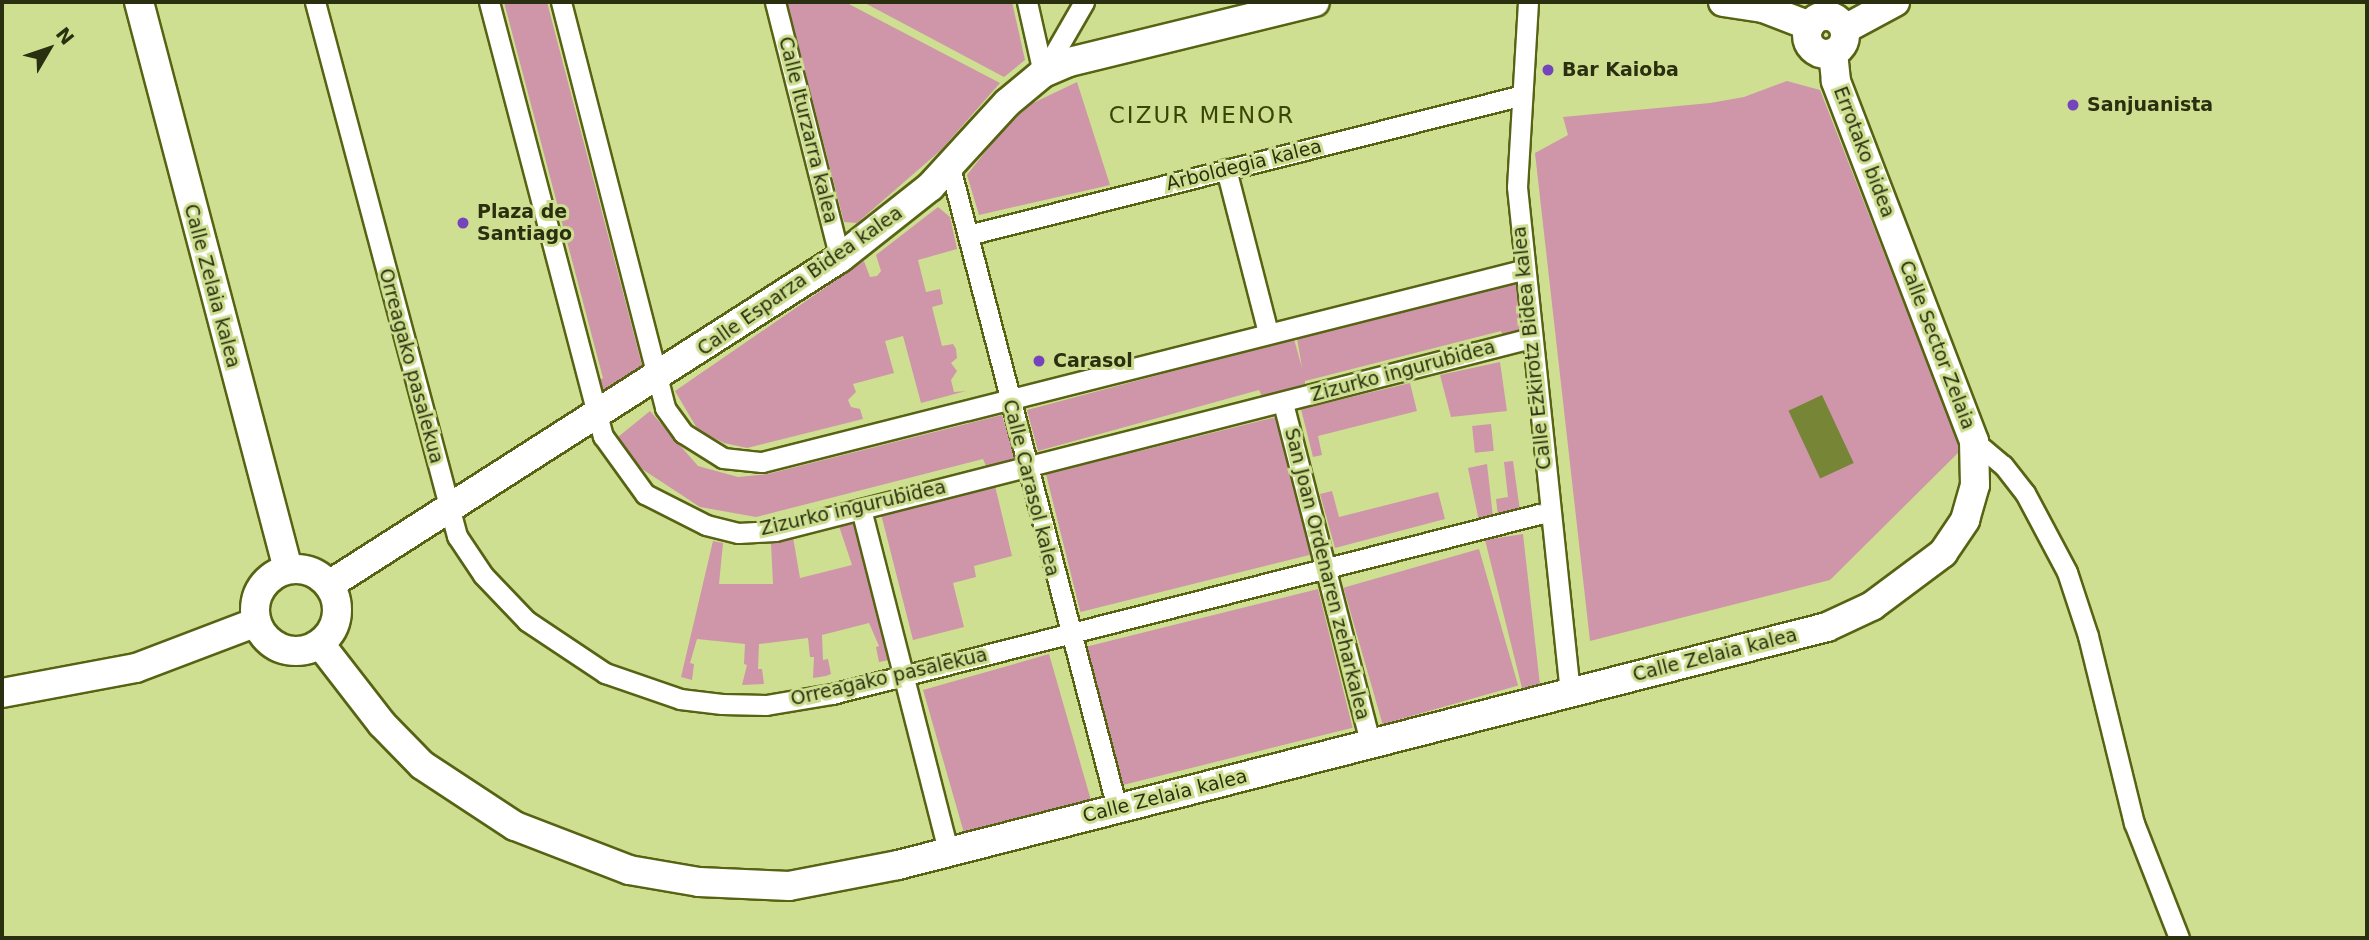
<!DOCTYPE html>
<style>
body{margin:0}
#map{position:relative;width:2369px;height:940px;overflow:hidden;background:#cedf91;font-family:"DejaVu Sans",sans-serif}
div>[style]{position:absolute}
.green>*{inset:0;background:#ce96a8;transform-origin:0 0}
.water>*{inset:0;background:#768536;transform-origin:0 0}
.roads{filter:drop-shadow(2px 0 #576313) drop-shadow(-2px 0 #576313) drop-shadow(0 2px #576313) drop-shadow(0 -2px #576313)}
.street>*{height:19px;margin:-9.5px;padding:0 9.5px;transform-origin:9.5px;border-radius:9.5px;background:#fff}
.secondary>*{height:28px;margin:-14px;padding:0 14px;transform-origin:14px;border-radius:14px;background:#fff}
.secondary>.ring{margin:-14px;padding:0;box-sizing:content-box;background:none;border:28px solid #fff;border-radius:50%}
.dots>*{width:19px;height:19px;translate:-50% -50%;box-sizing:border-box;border:4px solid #cedf91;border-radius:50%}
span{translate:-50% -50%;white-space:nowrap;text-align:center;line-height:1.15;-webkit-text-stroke:6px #cedf91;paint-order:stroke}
.poi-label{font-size:19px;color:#292f0f;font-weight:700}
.left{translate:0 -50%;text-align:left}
.street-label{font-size:19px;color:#292f0f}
.quarter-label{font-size:23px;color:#3b4506;letter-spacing:2px}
.frame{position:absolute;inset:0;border:4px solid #292f0f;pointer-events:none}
.north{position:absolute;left:14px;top:14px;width:70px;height:70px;-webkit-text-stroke:5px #cedf91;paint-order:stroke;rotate:51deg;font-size:19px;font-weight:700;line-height:28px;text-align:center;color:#292f0f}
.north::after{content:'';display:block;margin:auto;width:24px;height:32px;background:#292f0f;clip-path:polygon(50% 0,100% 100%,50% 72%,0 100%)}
</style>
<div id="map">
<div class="green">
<div style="clip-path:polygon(504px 2px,547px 2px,643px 369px,606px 395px,594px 383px,603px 378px)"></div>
<div style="clip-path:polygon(787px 2px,845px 2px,1000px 83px,941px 150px,857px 223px,844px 222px)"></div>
<div style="clip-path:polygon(863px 2px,1012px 2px,1025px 60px,1004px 77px)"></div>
<div style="clip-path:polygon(1787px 81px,1820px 90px,1961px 450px,1830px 580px,1590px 641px,1535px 153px,1568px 135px,1563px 117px,1710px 103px,1744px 97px)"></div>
<div style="clip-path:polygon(1077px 82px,1110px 185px,979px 215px,967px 175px,1001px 132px,1031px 104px)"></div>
<div style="clip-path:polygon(938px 207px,950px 217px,957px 249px,918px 260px,926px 292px,940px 289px,943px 304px,932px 307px,942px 346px,953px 344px,956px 349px,957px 358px,951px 363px,957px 371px,951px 380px,954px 392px,966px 391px,921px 403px,903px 336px,885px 341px,894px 373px,853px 384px,856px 392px,848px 400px,851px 407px,860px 409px,863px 419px,747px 448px,724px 443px,698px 430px,675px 391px,864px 261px,870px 277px,877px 276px,881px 271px,876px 255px)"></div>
<div style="clip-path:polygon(1516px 282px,1520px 332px,1503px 337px,1501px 331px,1305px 381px,1305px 386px,1262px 396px,1259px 390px,1038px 451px,1027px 410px,1294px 339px,1302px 368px,1297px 338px)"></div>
<div style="clip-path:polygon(1500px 362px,1507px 411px,1451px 417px,1440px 375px)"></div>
<div style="clip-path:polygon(1410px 383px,1417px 411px,1318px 436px,1322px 455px,1313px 457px,1301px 409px)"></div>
<div style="clip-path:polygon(650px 411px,698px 466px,738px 477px,768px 474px,1002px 415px,1016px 460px,986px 466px,983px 459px,756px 517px,700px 507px,642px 469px,618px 437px)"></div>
<div style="left:1276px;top:417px;width:142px;height:237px;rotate:76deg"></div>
<div style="left:1491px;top:424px;width:27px;height:19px;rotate:84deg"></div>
<div style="clip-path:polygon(1513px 461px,1520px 511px,1498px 516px,1496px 499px,1508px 497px,1504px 462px)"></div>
<div style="clip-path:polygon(1487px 464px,1493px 517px,1479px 521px,1468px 468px)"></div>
<div style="clip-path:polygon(995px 486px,1012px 556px,974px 566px,976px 577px,953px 583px,964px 627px,913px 640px,881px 514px)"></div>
<div style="clip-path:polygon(1332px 491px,1339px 517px,1438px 492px,1445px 519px,1335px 548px,1320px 494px)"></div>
<div style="clip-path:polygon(853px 524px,889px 660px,879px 662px,876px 647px,879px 646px,869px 623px,822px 635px,823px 660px,828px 659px,831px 674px,826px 676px,813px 678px,814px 657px,810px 657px,808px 638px,759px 644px,758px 669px,762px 669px,764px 684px,742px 685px,747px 665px,744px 664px,745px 644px,697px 639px,690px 663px,694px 664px,692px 680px,681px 677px,713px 541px,723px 543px,719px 584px,773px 584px,771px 543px,793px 537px,800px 578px,852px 565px,839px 526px)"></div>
<div style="clip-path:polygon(1523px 534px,1540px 685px,1523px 692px,1485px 540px)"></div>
<div style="left:1479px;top:549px;width:142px;height:141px;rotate:74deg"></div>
<div style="left:1318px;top:589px;width:143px;height:241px;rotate:76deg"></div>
<div style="left:1049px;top:654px;width:153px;height:131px;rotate:74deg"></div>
</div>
<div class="water">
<div style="left:1822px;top:395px;width:75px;height:37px;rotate:65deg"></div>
</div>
<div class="roads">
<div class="street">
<div style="left:315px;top:2px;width:553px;rotate:75.11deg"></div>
<div style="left:457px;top:536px;width:47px;rotate:56.3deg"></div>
<div style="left:483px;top:575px;width:64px;rotate:46.3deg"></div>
<div style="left:527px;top:621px;width:94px;rotate:33.7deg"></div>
<div style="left:605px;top:673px;width:79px;rotate:19.1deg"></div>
<div style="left:680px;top:699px;width:42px;rotate:6.8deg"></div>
<div style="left:722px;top:704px;width:44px;rotate:1.3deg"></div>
<div style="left:766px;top:705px;width:67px;rotate:-9.5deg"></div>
<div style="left:832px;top:694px;width:730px;rotate:-14.28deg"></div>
<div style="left:489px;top:2px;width:449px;rotate:75.3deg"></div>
<div style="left:603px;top:436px;width:72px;rotate:54.1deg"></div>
<div style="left:645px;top:494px;width:68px;rotate:26.9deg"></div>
<div style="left:706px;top:525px;width:33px;rotate:14deg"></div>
<div style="left:738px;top:533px;width:37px;rotate:-3deg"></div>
<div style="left:775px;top:531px;width:780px;rotate:-14.32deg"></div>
<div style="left:561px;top:2px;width:419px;rotate:75.6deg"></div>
<div style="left:665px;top:408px;width:31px;rotate:54deg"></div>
<div style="left:683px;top:433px;width:47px;rotate:32deg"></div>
<div style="left:723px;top:458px;width:39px;rotate:6deg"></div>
<div style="left:762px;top:462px;width:784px;rotate:-14.18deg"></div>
<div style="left:775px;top:2px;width:264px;rotate:75.8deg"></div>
<div style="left:1027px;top:2px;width:73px;rotate:77.3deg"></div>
<div style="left:1528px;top:2px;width:185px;rotate:93.4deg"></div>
<div style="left:1517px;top:187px;width:509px;rotate:84.02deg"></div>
<div style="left:1043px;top:73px;width:82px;rotate:-60deg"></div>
<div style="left:950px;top:167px;width:662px;rotate:75.4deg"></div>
<div style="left:1226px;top:169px;width:169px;rotate:75.6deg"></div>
<div style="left:968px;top:235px;width:568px;rotate:-14.16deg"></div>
<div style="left:1283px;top:403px;width:353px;rotate:75.6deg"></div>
<div style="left:1974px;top:441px;width:38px;rotate:40deg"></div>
<div style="left:2003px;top:465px;width:36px;rotate:52deg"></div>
<div style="left:2025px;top:493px;width:89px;rotate:62deg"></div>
<div style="left:2067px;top:572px;width:67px;rotate:71.8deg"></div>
<div style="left:2088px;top:636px;width:193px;rotate:76.2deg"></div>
<div style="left:2134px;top:823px;width:123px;rotate:68.6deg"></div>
<div style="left:861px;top:509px;width:352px;rotate:75.7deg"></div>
</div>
<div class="secondary">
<div style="left:139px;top:2px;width:586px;rotate:75.28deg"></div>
<div style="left:1723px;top:2px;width:40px;rotate:8.5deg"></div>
<div style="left:1763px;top:8px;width:50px;rotate:21deg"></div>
<div class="ring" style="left:1807px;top:16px;width:10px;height:10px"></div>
<div style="left:1845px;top:29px;width:57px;rotate:-28.4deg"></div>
<div class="ring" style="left:255px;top:569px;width:54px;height:54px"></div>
<div style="left:329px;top:585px;width:607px;rotate:-32.62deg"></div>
<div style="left:840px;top:258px;width:115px;rotate:-38.3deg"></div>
<div style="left:930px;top:187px;width:114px;rotate:-47.5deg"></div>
<div style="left:1007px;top:103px;width:47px;rotate:-39.8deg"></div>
<div style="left:1043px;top:73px;width:28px;rotate:-23deg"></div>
<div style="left:1069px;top:62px;width:253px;rotate:-13.7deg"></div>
<div style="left:320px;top:644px;width:101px;rotate:52.2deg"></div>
<div style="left:382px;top:724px;width:57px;rotate:45.7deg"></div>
<div style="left:422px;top:765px;width:111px;rotate:33.3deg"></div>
<div style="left:515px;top:826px;width:122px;rotate:21.1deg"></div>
<div style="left:629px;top:870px;width:71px;rotate:9.7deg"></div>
<div style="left:699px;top:882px;width:90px;rotate:2.5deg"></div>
<div style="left:789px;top:886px;width:111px;rotate:-10.9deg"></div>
<div style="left:898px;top:865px;width:959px;rotate:-14.37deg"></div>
<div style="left:1827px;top:627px;width:50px;rotate:-25deg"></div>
<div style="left:1872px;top:606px;width:89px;rotate:-36.7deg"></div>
<div style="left:1943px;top:553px;width:40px;rotate:-56deg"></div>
<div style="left:1965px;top:520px;width:36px;rotate:-74deg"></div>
<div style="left:1975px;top:485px;width:44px;rotate:-91.3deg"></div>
<div style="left:1974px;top:441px;width:386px;rotate:-111deg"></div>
<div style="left:1836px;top:81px;width:28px;rotate:-96deg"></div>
<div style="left:2px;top:693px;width:136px;rotate:-10.6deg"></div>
<div style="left:136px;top:668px;width:129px;rotate:-20.8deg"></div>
</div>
</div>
<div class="dots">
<div style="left:1548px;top:70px;background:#7544bc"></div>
<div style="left:2073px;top:105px;background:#7544bc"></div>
<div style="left:463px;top:223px;background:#7544bc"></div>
<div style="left:1039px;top:361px;background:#7544bc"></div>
</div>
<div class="poi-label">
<span class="left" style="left:1562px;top:70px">Bar Kaioba</span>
<span class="left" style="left:2087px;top:105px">Sanjuanista</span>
<span class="left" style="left:477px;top:223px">Plaza de<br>Santiago</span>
<span class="left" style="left:1053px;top:361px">Carasol</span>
</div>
<div class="street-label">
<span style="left:808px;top:130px;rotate:76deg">Calle Iturzarra kalea</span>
<span style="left:1864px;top:152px;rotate:69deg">Errotako bidea</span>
<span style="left:1244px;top:165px;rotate:-14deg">Arboldegia kalea</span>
<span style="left:800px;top:281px;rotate:-35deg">Calle Esparza Bidea kalea</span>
<span style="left:212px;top:286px;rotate:75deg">Calle Zelaia kalea</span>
<span style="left:1937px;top:345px;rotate:69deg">Calle Sector Zelaia</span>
<span style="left:1532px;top:348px;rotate:-96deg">Calle Ezkirotz Bidea kalea</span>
<span style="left:411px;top:366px;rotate:75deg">Orreagako pasalekua</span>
<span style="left:1403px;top:371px;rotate:-15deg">Zizurko ingurubidea</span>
<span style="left:1031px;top:488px;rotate:76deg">Calle Carasol kalea</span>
<span style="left:853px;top:508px;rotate:-13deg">Zizurko ingurubidea</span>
<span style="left:1327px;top:574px;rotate:76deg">San Joan Ordenaren zeharkalea</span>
<span style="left:1715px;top:655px;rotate:-14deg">Calle Zelaia kalea</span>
<span style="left:889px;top:677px;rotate:-13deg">Orreagako pasalekua</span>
<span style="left:1165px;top:796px;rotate:-14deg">Calle Zelaia kalea</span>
</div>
<div class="quarter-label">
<span style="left:1202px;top:115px">CIZUR MENOR</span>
</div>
<div class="frame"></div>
<div class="north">N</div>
</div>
